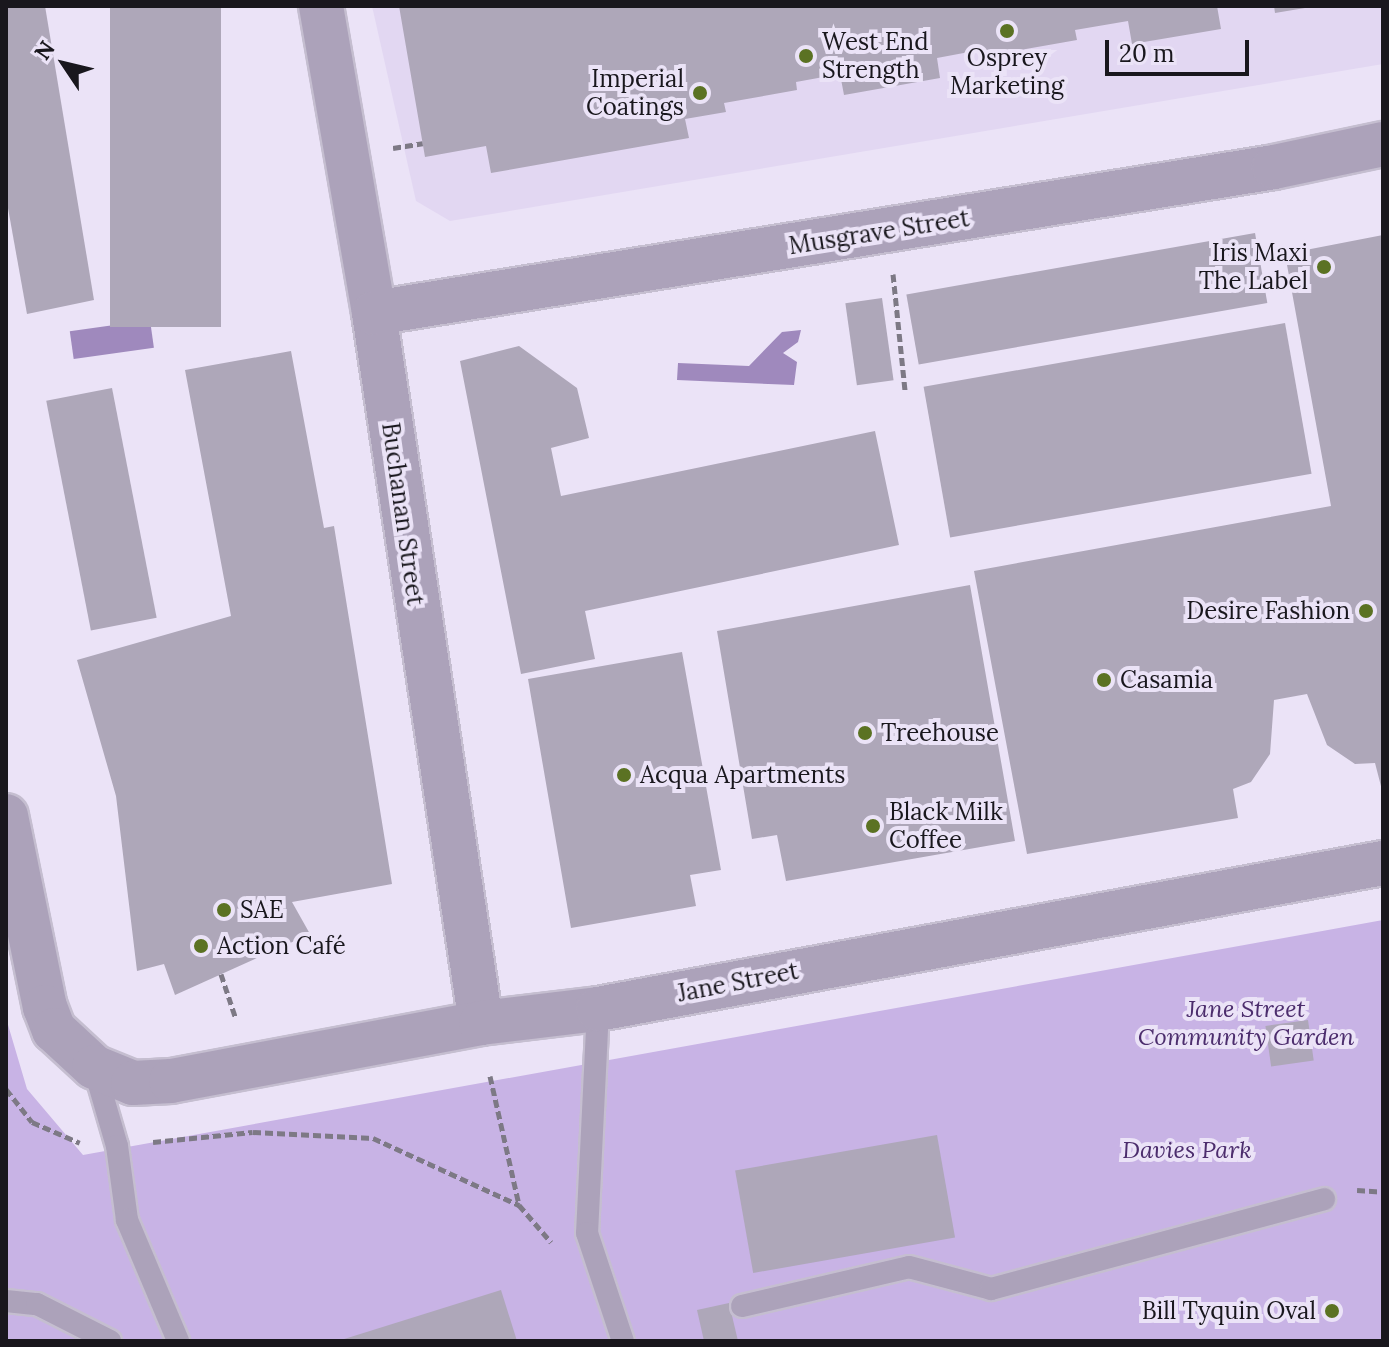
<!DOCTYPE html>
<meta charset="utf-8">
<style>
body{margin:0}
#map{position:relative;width:1389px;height:1347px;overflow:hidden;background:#ebe3f7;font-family:Lora,serif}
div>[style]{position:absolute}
.built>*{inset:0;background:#e2d7f2}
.green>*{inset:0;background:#c8b3e5}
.water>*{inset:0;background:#9f89bd;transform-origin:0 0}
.building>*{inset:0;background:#aea7b9;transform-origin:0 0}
.path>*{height:5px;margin-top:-2.5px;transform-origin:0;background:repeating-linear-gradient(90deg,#7d7985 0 8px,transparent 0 12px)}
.roads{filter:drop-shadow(2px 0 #c5bed0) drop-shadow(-2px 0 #c5bed0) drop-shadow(0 2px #c5bed0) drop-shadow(0 -2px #c5bed0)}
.lane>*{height:22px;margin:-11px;padding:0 11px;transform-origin:11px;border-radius:11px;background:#aca2ba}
.street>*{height:44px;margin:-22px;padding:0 22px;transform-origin:22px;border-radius:22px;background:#aca2ba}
.dots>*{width:22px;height:22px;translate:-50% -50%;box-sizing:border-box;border:4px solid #ebe3f7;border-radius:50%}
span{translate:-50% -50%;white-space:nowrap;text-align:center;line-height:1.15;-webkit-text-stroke:8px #ebe3f7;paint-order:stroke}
.poi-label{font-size:24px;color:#19171d}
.left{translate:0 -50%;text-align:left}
.right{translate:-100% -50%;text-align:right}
.street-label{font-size:24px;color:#19171d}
.park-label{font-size:24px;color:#4c2d6d;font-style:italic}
.frame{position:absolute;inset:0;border:8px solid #19171d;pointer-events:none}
.north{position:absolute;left:24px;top:24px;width:80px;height:80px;-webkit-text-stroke:6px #ebe3f7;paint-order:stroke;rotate:305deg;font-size:22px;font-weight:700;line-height:32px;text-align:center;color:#19171d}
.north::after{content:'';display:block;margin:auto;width:28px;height:36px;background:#19171d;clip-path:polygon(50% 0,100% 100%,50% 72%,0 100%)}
.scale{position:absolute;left:1105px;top:40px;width:144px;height:36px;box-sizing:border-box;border:4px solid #19171d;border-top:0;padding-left:10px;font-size:24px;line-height:28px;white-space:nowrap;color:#19171d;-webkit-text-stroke:6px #ebe3f7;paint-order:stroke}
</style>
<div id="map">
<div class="built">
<div style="clip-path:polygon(372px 6px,1383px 6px,1383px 64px,450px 221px,416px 201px)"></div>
</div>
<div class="green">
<div style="clip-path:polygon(1383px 920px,1383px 1341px,6px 1341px,6px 1018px,27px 1089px,83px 1155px)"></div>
</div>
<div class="water">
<div style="left:150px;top:320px;width:28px;height:81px;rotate:82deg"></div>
<div style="clip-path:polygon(801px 330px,798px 342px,783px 353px,797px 362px,794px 385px,677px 380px,678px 363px,749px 366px,782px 332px)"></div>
</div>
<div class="building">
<div style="clip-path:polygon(6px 6px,45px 6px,94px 300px,27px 314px,6px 197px)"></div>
<div style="left:110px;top:6px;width:111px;height:321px"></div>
<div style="clip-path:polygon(399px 6px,1217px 6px,1221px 29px,1132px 44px,1128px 21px,1075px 30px,1077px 40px,986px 56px,985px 49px,937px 58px,940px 78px,844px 95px,840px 74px,796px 82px,797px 90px,724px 103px,726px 112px,685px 119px,689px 138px,491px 173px,486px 146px,425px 157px)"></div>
<div style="clip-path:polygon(1274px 6px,1305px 6px,1305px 8px,1275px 13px)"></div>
<div style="left:1255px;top:233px;width:71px;height:354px;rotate:80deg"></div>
<div style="clip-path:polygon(1383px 235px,1383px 794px,1375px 763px,1355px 764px,1327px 745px,1307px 694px,1274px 700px,1270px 754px,1251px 782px,1233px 789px,1238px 818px,1027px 854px,974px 571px,1331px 506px,1285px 254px)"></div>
<div style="left:882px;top:298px;width:83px;height:37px;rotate:82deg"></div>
<div style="left:1285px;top:323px;width:153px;height:367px;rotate:80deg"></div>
<div style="clip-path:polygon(519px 346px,577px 388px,589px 438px,551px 448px,561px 496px,875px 431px,899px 545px,585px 611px,595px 659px,521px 674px,460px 361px)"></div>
<div style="clip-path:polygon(291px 351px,324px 528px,334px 526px,392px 884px,292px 902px,310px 934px,175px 995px,164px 964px,137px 971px,116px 796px,77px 660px,231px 616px,185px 370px)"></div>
<div style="left:112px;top:388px;width:234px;height:67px;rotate:79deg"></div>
<div style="clip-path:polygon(970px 585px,1015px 841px,786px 881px,777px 835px,752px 839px,717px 631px)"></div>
<div style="clip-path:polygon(682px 652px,721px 870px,690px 875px,696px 906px,571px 928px,528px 679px)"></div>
<div style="left:1308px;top:1020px;width:41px;height:43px;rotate:82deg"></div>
<div style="left:937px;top:1135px;width:104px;height:205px;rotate:80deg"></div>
<div style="clip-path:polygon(501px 1290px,517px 1341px,341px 1341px,341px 1340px)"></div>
<div style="clip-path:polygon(729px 1303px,738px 1341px,704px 1341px,697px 1310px)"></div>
</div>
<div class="path">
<div style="left:393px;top:148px;width:30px;rotate:-9deg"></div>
<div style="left:893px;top:274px;width:118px;rotate:84.1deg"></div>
<div style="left:221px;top:974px;width:47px;rotate:71.6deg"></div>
<div style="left:490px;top:1076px;width:132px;rotate:77.3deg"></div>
<div style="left:6px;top:1089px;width:42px;rotate:51.8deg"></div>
<div style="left:32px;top:1122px;width:52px;rotate:23.6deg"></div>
<div style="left:153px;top:1142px;width:100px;rotate:-5.7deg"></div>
<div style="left:253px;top:1132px;width:120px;rotate:2.9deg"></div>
<div style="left:373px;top:1138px;width:161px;rotate:24.7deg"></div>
<div style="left:519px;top:1205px;width:49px;rotate:49.1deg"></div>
<div style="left:1357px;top:1190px;width:26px;rotate:4deg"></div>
</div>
<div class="roads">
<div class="lane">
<div style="left:598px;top:1009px;width:224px;rotate:92.8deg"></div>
<div style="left:587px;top:1233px;width:114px;rotate:71.6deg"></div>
<div style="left:94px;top:1067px;width:82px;rotate:73.8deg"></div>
<div style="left:117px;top:1146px;width:75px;rotate:82.3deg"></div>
<div style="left:127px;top:1220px;width:131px;rotate:67.1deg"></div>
<div style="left:6px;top:1301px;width:31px;rotate:6deg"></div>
<div style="left:37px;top:1304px;width:82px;rotate:26.9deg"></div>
<div style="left:742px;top:1306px;width:171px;rotate:-13.1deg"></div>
<div style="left:909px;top:1267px;width:85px;rotate:15deg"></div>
<div style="left:991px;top:1289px;width:345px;rotate:-15.1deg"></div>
</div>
<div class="street">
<div style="left:321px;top:6px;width:312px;rotate:80.2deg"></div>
<div style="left:374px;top:313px;width:718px;rotate:81.43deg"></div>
<div style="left:374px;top:313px;width:912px;rotate:-9.21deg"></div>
<div style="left:1274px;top:167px;width:111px;rotate:-11.9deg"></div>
<div style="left:6px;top:816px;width:195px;rotate:78.5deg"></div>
<div style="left:45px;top:1007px;width:25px;rotate:69deg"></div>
<div style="left:54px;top:1030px;width:54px;rotate:42.8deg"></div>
<div style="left:94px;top:1067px;width:42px;rotate:22.3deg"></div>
<div style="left:133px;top:1083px;width:38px;rotate:-3deg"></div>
<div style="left:171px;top:1081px;width:315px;rotate:-10.6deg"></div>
<div style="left:481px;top:1023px;width:118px;rotate:-6.8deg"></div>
<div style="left:598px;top:1009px;width:798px;rotate:-10.54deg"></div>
</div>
</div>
<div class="dots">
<div style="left:1007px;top:31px;background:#5b7223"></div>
<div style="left:806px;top:56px;background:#5b7223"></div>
<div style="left:700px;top:93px;background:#5b7223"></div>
<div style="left:1324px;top:267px;background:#5b7223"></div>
<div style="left:1366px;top:611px;background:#5b7223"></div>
<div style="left:1104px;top:680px;background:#5b7223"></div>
<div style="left:865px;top:733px;background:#5b7223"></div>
<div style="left:624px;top:775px;background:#5b7223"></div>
<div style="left:873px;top:826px;background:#5b7223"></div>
<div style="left:224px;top:910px;background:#5b7223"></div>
<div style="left:201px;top:946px;background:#5b7223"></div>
<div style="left:1332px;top:1311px;background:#5b7223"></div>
</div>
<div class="poi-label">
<span class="left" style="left:822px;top:56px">West End<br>Strength</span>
<span style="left:1007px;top:72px">Osprey<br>Marketing</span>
<span class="right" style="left:684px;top:93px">Imperial<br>Coatings</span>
<span class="right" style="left:1308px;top:267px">Iris Maxi<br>The Label</span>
<span class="right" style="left:1350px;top:611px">Desire Fashion</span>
<span class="left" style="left:1120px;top:680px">Casamia</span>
<span class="left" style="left:881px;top:733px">Treehouse</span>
<span class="left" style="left:640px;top:775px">Acqua Apartments</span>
<span class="left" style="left:889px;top:826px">Black Milk<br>Coffee</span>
<span class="left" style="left:240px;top:910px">SAE</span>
<span class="left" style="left:217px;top:946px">Action Café</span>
<span class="right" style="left:1316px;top:1311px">Bill Tyquin Oval</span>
</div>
<div class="street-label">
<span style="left:879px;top:232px;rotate:-9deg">Musgrave Street</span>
<span style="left:403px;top:514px;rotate:82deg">Buchanan Street</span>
<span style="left:738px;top:982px;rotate:-11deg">Jane Street</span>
</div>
<div class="park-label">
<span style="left:1246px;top:1023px">Jane Street<br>Community Garden</span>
<span style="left:1187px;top:1150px">Davies Park</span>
</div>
<div class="frame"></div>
<div class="north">N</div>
<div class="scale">20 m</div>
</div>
